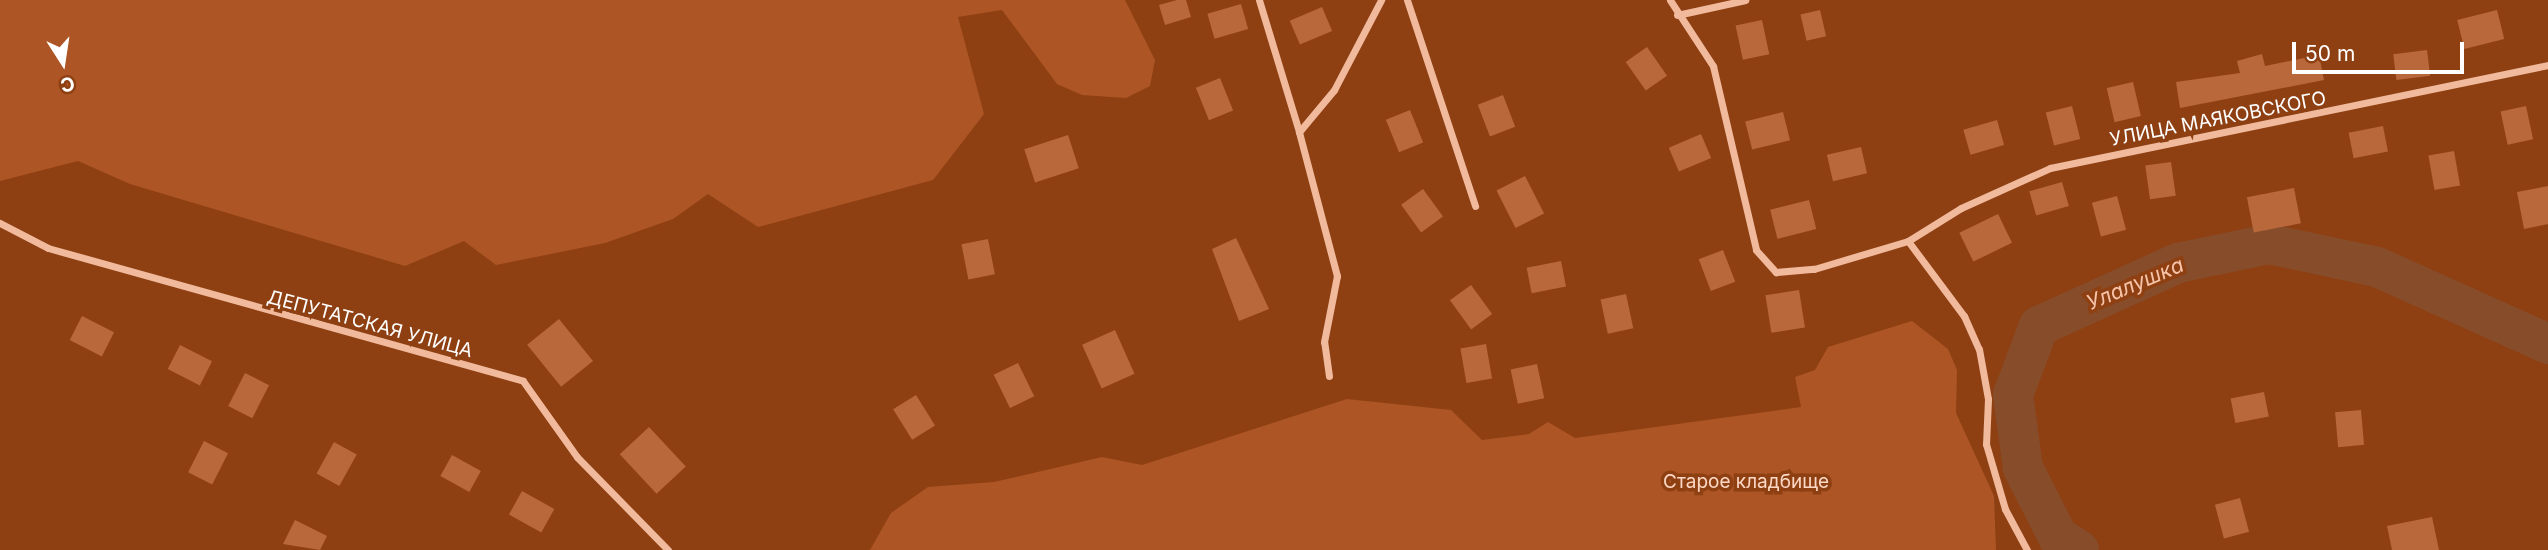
<!DOCTYPE html>
<meta charset="utf-8">
<style>
body{margin:0}
#map{position:relative;width:2548px;height:550px;overflow:hidden;background:#8e4013;font-family:Inter,sans-serif}
div>[style]{position:absolute}
.green>*{inset:0;background:#ad5524}
.river>*{height:40px;margin:-20px;padding:0 20px;transform-origin:20px;border-radius:20px;background:#874d2b}
.building>*{inset:0;background:#b8683b;transform-origin:0 0}
.street>*{height:7px;margin:-3.5px;padding:0 3.5px;transform-origin:3.5px;border-radius:3.5px;background:#f1ba9d}
span{translate:-50% -50%;white-space:nowrap;text-align:center;line-height:1.15;-webkit-text-stroke:7px #8e4013;paint-order:stroke}
.street-label{font-size:19px;color:#fff}
.park-label{font-size:19px;color:#fcd7c4}
.water-label{font-size:21px;color:#f8c4a9;font-style:italic}
.north{position:absolute;left:28px;top:28px;width:70px;height:70px;-webkit-text-stroke:5px #8e4013;paint-order:stroke;rotate:168deg;font-size:19px;font-weight:700;line-height:28px;text-align:center;color:#fff}
.north::after{content:'';display:block;margin:auto;width:24px;height:32px;background:#fff;clip-path:polygon(50% 0,100% 100%,50% 72%,0 100%)}
.scale{position:absolute;left:2292px;top:42px;width:172px;height:32px;box-sizing:border-box;border:4px solid #fff;border-top:0;padding-left:9px;font-size:21px;line-height:24px;white-space:nowrap;color:#fff;-webkit-text-stroke:5px #8e4013;paint-order:stroke}
</style>
<div id="map">
<div class="green">
<div style="clip-path:polygon(0 0,1125px 0,1155px 60px,1150px 86px,1126px 98px,1082px 95px,1057px 84px,1002px 10px,958px 17px,984px 114px,933px 180px,758px 227px,708px 194px,673px 219px,605px 243px,496px 265px,464px 241px,405px 266px,130px 184px,78px 161px,0 181px)"></div>
<div style="clip-path:polygon(1912px 321px,1948px 349px,1957px 370px,1956px 413px,1994px 496px,1996px 550px,870px 550px,891px 513px,928px 487px,994px 482px,1102px 457px,1142px 465px,1347px 399px,1451px 410px,1482px 440px,1529px 434px,1548px 422px,1575px 438px,1801px 407px,1795px 377px,1815px 370px,1828px 347px)"></div>
</div>
<div class="river">
<div style="left:2079px;top:550px;width:25px;rotate:-148deg"></div>
<div style="left:2058px;top:537px;width:77px;rotate:-116.9deg"></div>
<div style="left:2023px;top:468px;width:74px;rotate:-97.8deg"></div>
<div style="left:2013px;top:395px;width:74px;rotate:-69.4deg"></div>
<div style="left:2039px;top:326px;width:153px;rotate:-24.4deg"></div>
<div style="left:2178px;top:263px;width:93px;rotate:-11.8deg"></div>
<div style="left:2269px;top:244px;width:110px;rotate:12deg"></div>
<div style="left:2377px;top:267px;width:188px;rotate:24.2deg"></div>
</div>
<div class="building">
<div style="clip-path:polygon(1177px 0,1186px 0,1191px 17px,1165px 25px,1159px 5px)"></div>
<div style="left:1241px;top:4px;width:26px;height:35px;rotate:74deg"></div>
<div style="left:1322px;top:7px;width:26px;height:35px;rotate:67deg"></div>
<div style="left:1820px;top:10px;width:27px;height:20px;rotate:77deg"></div>
<div style="left:2497px;top:10px;width:30px;height:41px;rotate:76deg"></div>
<div style="left:1762px;top:20px;width:35px;height:27px;rotate:78deg"></div>
<div style="left:1647px;top:47px;width:35px;height:26px;rotate:55deg"></div>
<div style="left:2427px;top:50px;width:26px;height:34px;rotate:83deg"></div>
<div style="clip-path:polygon(2262px 54px,2265px 66px,2319px 55px,2324px 80px,2180px 108px,2176px 82px,2240px 73px,2237px 61px)"></div>
<div style="left:1220px;top:78px;width:35px;height:26px;rotate:68deg"></div>
<div style="left:2133px;top:82px;width:35px;height:27px;rotate:77deg"></div>
<div style="left:1503px;top:95px;width:34px;height:27px;rotate:69deg"></div>
<div style="left:2072px;top:106px;width:34px;height:27px;rotate:76deg"></div>
<div style="left:2526px;top:106px;width:34px;height:26px;rotate:78deg"></div>
<div style="left:1410px;top:110px;width:35px;height:26px;rotate:68deg"></div>
<div style="left:1783px;top:112px;width:29px;height:39px;rotate:76deg"></div>
<div style="left:1997px;top:120px;width:26px;height:35px;rotate:74deg"></div>
<div style="left:2383px;top:126px;width:26px;height:35px;rotate:79deg"></div>
<div style="left:1701px;top:134px;width:26px;height:35px;rotate:67deg"></div>
<div style="left:1068px;top:135px;width:35px;height:46px;rotate:72deg"></div>
<div style="left:1861px;top:147px;width:27px;height:35px;rotate:77deg"></div>
<div style="left:2454px;top:151px;width:35px;height:26px;rotate:80deg"></div>
<div style="left:2171px;top:162px;width:34px;height:26px;rotate:82deg"></div>
<div style="left:1525px;top:176px;width:42px;height:32px;rotate:63deg"></div>
<div style="left:2062px;top:182px;width:25px;height:34px;rotate:74deg"></div>
<div style="clip-path:polygon(2548px 186px,2548px 224px,2524px 229px,2517px 192px)"></div>
<div style="left:2294px;top:188px;width:36px;height:48px;rotate:79deg"></div>
<div style="left:1423px;top:189px;width:34px;height:27px;rotate:54deg"></div>
<div style="left:2117px;top:196px;width:35px;height:26px;rotate:75deg"></div>
<div style="left:1809px;top:200px;width:30px;height:40px;rotate:76deg"></div>
<div style="left:1998px;top:214px;width:32px;height:43px;rotate:64deg"></div>
<div style="clip-path:polygon(1236px 238px,1269px 309px,1239px 321px,1212px 249px)"></div>
<div style="left:988px;top:239px;width:36px;height:27px;rotate:79deg"></div>
<div style="left:1723px;top:250px;width:34px;height:26px;rotate:69deg"></div>
<div style="left:1561px;top:261px;width:26px;height:35px;rotate:79deg"></div>
<div style="left:1471px;top:285px;width:36px;height:26px;rotate:54deg"></div>
<div style="left:1799px;top:290px;width:38px;height:34px;rotate:81deg"></div>
<div style="left:1626px;top:294px;width:35px;height:26px;rotate:78deg"></div>
<div style="left:82px;top:316px;width:36px;height:27px;rotate:27deg"></div>
<div style="left:559px;top:319px;width:54px;height:41px;rotate:51deg"></div>
<div style="left:1115px;top:330px;width:48px;height:36px;rotate:66deg"></div>
<div style="left:1486px;top:344px;width:35px;height:26px;rotate:80deg"></div>
<div style="left:180px;top:345px;width:36px;height:27px;rotate:27deg"></div>
<div style="left:1018px;top:363px;width:37px;height:27px;rotate:64deg"></div>
<div style="left:1537px;top:364px;width:35px;height:27px;rotate:78deg"></div>
<div style="left:245px;top:373px;width:27px;height:37px;rotate:27deg"></div>
<div style="left:2264px;top:392px;width:25px;height:34px;rotate:79deg"></div>
<div style="left:916px;top:395px;width:36px;height:27px;rotate:58deg"></div>
<div style="left:2361px;top:410px;width:35px;height:26px;rotate:85deg"></div>
<div style="left:649px;top:427px;width:54px;height:40px;rotate:47deg"></div>
<div style="left:204px;top:441px;width:27px;height:35px;rotate:27deg"></div>
<div style="left:334px;top:442px;width:26px;height:36px;rotate:29deg"></div>
<div style="left:452px;top:455px;width:33px;height:24px;rotate:29deg"></div>
<div style="left:522px;top:491px;width:37px;height:27px;rotate:29deg"></div>
<div style="left:2240px;top:498px;width:35px;height:26px;rotate:75deg"></div>
<div style="clip-path:polygon(2432px 517px,2439px 550px,2392px 550px,2387px 526px)"></div>
<div style="clip-path:polygon(295px 520px,327px 536px,320px 550px,283px 544px)"></div>
</div>
<div class="street">
<div style="left:1259px;top:0;width:138px;rotate:73.1deg"></div>
<div style="left:1407px;top:0;width:217px;rotate:71.7deg"></div>
<div style="left:1670px;top:0;width:79px;rotate:56.9deg"></div>
<div style="left:1713px;top:66px;width:189px;rotate:76.8deg"></div>
<div style="left:1756px;top:250px;width:30px;rotate:48deg"></div>
<div style="left:1776px;top:272px;width:38px;rotate:-5deg"></div>
<div style="left:1814px;top:269px;width:98px;rotate:-16.6deg"></div>
<div style="left:1908px;top:241px;width:62px;rotate:-31.9deg"></div>
<div style="left:1961px;top:208px;width:98px;rotate:-24.2deg"></div>
<div style="left:2050px;top:168px;width:509px;rotate:-11.69deg"></div>
<div style="left:1677px;top:15px;width:70px;rotate:-12.4deg"></div>
<div style="left:0;top:223px;width:54px;rotate:27.5deg"></div>
<div style="left:48px;top:248px;width:493px;rotate:15.6deg"></div>
<div style="left:523px;top:381px;width:93px;rotate:54.6deg"></div>
<div style="left:577px;top:457px;width:130px;rotate:45.6deg"></div>
<div style="left:1908px;top:241px;width:94px;rotate:53.3deg"></div>
<div style="left:1964px;top:316px;width:36px;rotate:66deg"></div>
<div style="left:1979px;top:349px;width:51px;rotate:79.8deg"></div>
<div style="left:1988px;top:399px;width:45px;rotate:92.5deg"></div>
<div style="left:1986px;top:444px;width:68px;rotate:73.7deg"></div>
<div style="left:2005px;top:509px;width:47px;rotate:61.8deg"></div>
<div style="left:1329px;top:376px;width:34px;rotate:-98deg"></div>
<div style="left:1324px;top:342px;width:67px;rotate:-78.9deg"></div>
<div style="left:1337px;top:276px;width:149px;rotate:-104.8deg"></div>
<div style="left:1299px;top:132px;width:55px;rotate:-50.2deg"></div>
<div style="left:1334px;top:90px;width:102px;rotate:-62.4deg"></div>
</div>
<div class="street-label">
<span style="left:2218px;top:119px;rotate:-11deg">УЛИЦА МАЯКОВСКОГО</span>
<span style="left:370px;top:324px;rotate:15deg">ДЕПУТАТСКАЯ УЛИЦА</span>
</div>
<div class="park-label">
<span style="left:1746px;top:482px">Старое кладбище</span>
</div>
<div class="water-label">
<span style="left:2135px;top:284px;rotate:-23deg">Улалушка</span>
</div>
<div class="north">С</div>
<div class="scale">50 m</div>
</div>
